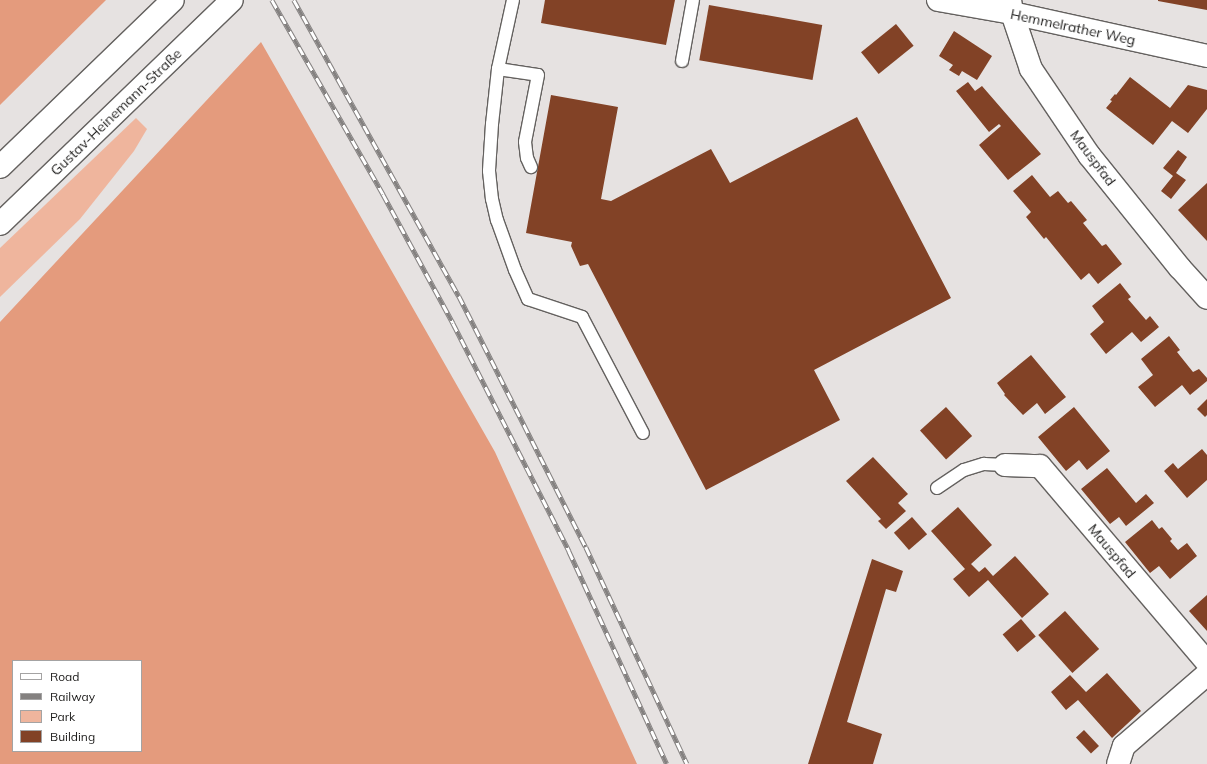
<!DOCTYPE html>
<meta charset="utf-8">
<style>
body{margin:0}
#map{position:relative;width:1207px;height:764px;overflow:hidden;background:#e6e2e1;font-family:Mulish,sans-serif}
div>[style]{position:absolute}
.green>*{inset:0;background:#efb59d}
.forest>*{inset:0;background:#e49b7d}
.building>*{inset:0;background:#824226;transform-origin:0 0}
.roads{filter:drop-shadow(1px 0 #64615f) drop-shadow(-1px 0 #64615f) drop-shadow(0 1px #64615f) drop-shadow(0 -1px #64615f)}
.service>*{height:12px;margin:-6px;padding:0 6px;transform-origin:6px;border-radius:6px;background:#fff}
.minor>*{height:22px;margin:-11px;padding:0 11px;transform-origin:11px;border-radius:11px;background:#fff}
.secondary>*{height:22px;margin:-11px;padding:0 11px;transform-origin:11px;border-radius:11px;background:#fff}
.rail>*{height:4.5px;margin-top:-2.25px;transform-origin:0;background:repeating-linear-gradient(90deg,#fff 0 9px,#848180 0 18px);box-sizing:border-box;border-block:1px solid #848180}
span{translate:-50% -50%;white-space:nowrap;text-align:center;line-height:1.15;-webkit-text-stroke:4px #fff;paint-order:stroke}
.street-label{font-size:14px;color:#1b1a19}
.legend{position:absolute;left:12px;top:660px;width:130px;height:92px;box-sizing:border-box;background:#fff;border:1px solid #a4a3a3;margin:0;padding:5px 7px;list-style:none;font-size:12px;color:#1b1a19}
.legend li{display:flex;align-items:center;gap:8px;height:20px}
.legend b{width:20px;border:1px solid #a4a3a3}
</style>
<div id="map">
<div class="green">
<div style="clip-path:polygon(136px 118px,147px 129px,134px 151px,80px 219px,0 297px,0 248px)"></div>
</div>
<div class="forest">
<div style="clip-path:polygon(0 0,106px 0,0 105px)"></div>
<div style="clip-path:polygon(evenodd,261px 42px,495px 452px,637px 764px,0 764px,0 322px,261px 42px,13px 661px,141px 661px,141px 751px,13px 751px,13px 661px)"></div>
</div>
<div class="building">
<div style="clip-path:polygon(545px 0,675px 0,666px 45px,541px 23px)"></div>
<div style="clip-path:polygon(1158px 0,1207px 0,1207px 10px,1158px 1px)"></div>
<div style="left:709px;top:5px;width:115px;height:56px;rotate:10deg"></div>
<div style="left:896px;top:24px;width:28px;height:45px;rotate:51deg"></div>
<div style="clip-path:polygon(954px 31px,992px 56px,977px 80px,962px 71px,959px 76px,949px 70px,953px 65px,939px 56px)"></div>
<div style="clip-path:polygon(1130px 77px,1170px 108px,1188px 85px,1207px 90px,1207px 109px,1188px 133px,1172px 121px,1153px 145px,1106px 108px,1112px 101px,1110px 100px,1115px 94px,1116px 95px)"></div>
<div style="clip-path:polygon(968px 82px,975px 91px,982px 86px,1041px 154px,1008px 180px,979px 145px,1001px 126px,999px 124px,989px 132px,956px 91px)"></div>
<div style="clip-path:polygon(551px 95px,618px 107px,601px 199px,611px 201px,711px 149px,730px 183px,857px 117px,951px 298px,814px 370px,840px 420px,706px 490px,588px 264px,580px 266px,571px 246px,572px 242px,526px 233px)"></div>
<div style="clip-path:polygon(1178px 150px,1187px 157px,1176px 173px,1186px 180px,1171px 199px,1161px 191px,1173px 176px,1163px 168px)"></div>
<div style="clip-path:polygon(1032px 175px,1050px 197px,1058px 191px,1068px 203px,1071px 201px,1087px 220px,1083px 223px,1102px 246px,1106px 244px,1122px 264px,1098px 284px,1089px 273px,1081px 280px,1046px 237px,1044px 239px,1026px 217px,1031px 212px,1013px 191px)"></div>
<div style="clip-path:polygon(1207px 183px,1207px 241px,1178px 210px)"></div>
<div style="clip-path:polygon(1120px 283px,1131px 297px,1128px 299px,1146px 320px,1150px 316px,1159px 327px,1141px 342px,1132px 332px,1106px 354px,1090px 334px,1104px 322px,1092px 306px)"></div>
<div style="clip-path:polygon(1169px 336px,1180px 350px,1177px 352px,1193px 372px,1199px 369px,1207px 378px,1207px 381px,1190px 395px,1182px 385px,1155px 407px,1138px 387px,1153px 375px,1141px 359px)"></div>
<div style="clip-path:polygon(1031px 355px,1066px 397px,1045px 414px,1037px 403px,1023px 415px,1004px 395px,1005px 394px,997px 383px)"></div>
<div style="clip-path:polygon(1207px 399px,1207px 415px,1205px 417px,1197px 409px)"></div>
<div style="left:946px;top:407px;width:39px;height:35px;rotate:48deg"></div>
<div style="clip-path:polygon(1074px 407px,1110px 451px,1087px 470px,1079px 460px,1066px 471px,1038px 437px)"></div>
<div style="clip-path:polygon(1202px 449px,1207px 455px,1207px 480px,1187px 498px,1164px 471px,1173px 463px,1178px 469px)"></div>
<div style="clip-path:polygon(873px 457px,908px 494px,898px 503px,906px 511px,886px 529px,878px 521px,881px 519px,846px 481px)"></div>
<div style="clip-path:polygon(1107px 468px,1136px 503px,1146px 494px,1154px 503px,1126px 526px,1119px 517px,1110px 524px,1081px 489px)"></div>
<div style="clip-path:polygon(958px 507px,992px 545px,971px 564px,979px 572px,985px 567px,993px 576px,1015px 556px,1049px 594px,1022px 618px,988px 580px,969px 597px,953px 579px,965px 569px,931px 531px)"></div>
<div style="left:912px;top:517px;width:23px;height:24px;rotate:49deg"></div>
<div style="clip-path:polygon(1152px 520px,1159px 529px,1162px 527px,1172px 539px,1170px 541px,1178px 550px,1187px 543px,1197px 556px,1170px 579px,1159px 566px,1150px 573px,1125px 542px)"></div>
<div style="clip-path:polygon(872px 559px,903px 571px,896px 592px,886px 589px,847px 722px,882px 734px,873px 764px,808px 764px)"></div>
<div style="clip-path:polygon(1207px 595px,1207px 631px,1189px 611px)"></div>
<div style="left:1065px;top:611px;width:51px;height:36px;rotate:48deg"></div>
<div style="left:1021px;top:619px;width:23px;height:24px;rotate:50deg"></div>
<div style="clip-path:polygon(1107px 673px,1141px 711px,1112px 738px,1078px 700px,1066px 710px,1051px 692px,1070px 675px,1086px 692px)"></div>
<div style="left:1084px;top:730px;width:22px;height:11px;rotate:47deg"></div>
</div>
<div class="roads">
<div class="service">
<div style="left:513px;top:0;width:71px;rotate:102.3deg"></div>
<div style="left:498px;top:69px;width:55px;rotate:96.2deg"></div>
<div style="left:492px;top:124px;width:47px;rotate:93.7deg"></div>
<div style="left:489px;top:171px;width:28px;rotate:84deg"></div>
<div style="left:492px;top:199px;width:22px;rotate:77deg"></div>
<div style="left:497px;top:220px;width:53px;rotate:70.2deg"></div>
<div style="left:515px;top:270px;width:32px;rotate:66deg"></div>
<div style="left:528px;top:299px;width:57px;rotate:18.4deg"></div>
<div style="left:582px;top:317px;width:131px;rotate:62.3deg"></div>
<div style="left:682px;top:61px;width:62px;rotate:-79.8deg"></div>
<div style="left:498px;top:69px;width:40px;rotate:8.5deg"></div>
<div style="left:538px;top:75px;width:68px;rotate:101deg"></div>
<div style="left:525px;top:142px;width:16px;rotate:83deg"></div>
<div style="left:527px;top:158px;width:10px;rotate:66deg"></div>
<div style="left:937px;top:488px;width:32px;rotate:-34deg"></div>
<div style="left:964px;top:470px;width:21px;rotate:-17deg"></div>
<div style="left:984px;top:464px;width:21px;rotate:3deg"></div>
</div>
<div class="minor">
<div style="left:938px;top:0;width:75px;rotate:10deg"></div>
<div style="left:1012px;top:13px;width:200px;rotate:12.4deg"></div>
<div style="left:1010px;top:0;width:13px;rotate:81deg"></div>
<div style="left:1012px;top:13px;width:59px;rotate:71.3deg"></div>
<div style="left:1031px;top:69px;width:104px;rotate:56deg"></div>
<div style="left:1089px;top:155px;width:145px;rotate:51.2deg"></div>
<div style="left:1180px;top:268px;width:40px;rotate:48deg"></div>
<div style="left:1005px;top:465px;width:35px;rotate:2deg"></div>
<div style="left:1040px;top:466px;width:257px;rotate:49.6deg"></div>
<div style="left:1118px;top:764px;width:19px;rotate:-72deg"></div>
<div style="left:1124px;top:746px;width:110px;rotate:-40.9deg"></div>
</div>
<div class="secondary">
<div style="left:0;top:167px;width:240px;rotate:-44deg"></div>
<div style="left:0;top:224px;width:322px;rotate:-44deg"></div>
</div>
</div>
<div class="rail">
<div style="left:272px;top:0;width:224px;rotate:60.2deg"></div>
<div style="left:383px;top:194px;width:147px;rotate:61.5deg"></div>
<div style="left:453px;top:323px;width:256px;rotate:63deg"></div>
<div style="left:569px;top:551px;width:234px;rotate:65.3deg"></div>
<div style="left:294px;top:0;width:339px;rotate:60.9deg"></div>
<div style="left:459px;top:296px;width:281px;rotate:63.2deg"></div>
<div style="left:586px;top:547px;width:239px;rotate:65deg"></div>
</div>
<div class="street-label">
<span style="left:1073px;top:27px;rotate:12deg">Hemmelrather Weg</span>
<span style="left:116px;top:112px;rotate:-44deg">Gustav-Heinemann-Straße</span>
<span style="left:1093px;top:158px;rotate:53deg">Mauspfad</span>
<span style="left:1112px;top:551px;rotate:50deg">Mauspfad</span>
</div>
<ul class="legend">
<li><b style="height:5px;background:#fff"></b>Road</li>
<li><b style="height:5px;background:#848180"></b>Railway</li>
<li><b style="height:11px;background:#efb59d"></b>Park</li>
<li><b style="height:11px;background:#824226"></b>Building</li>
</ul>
</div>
